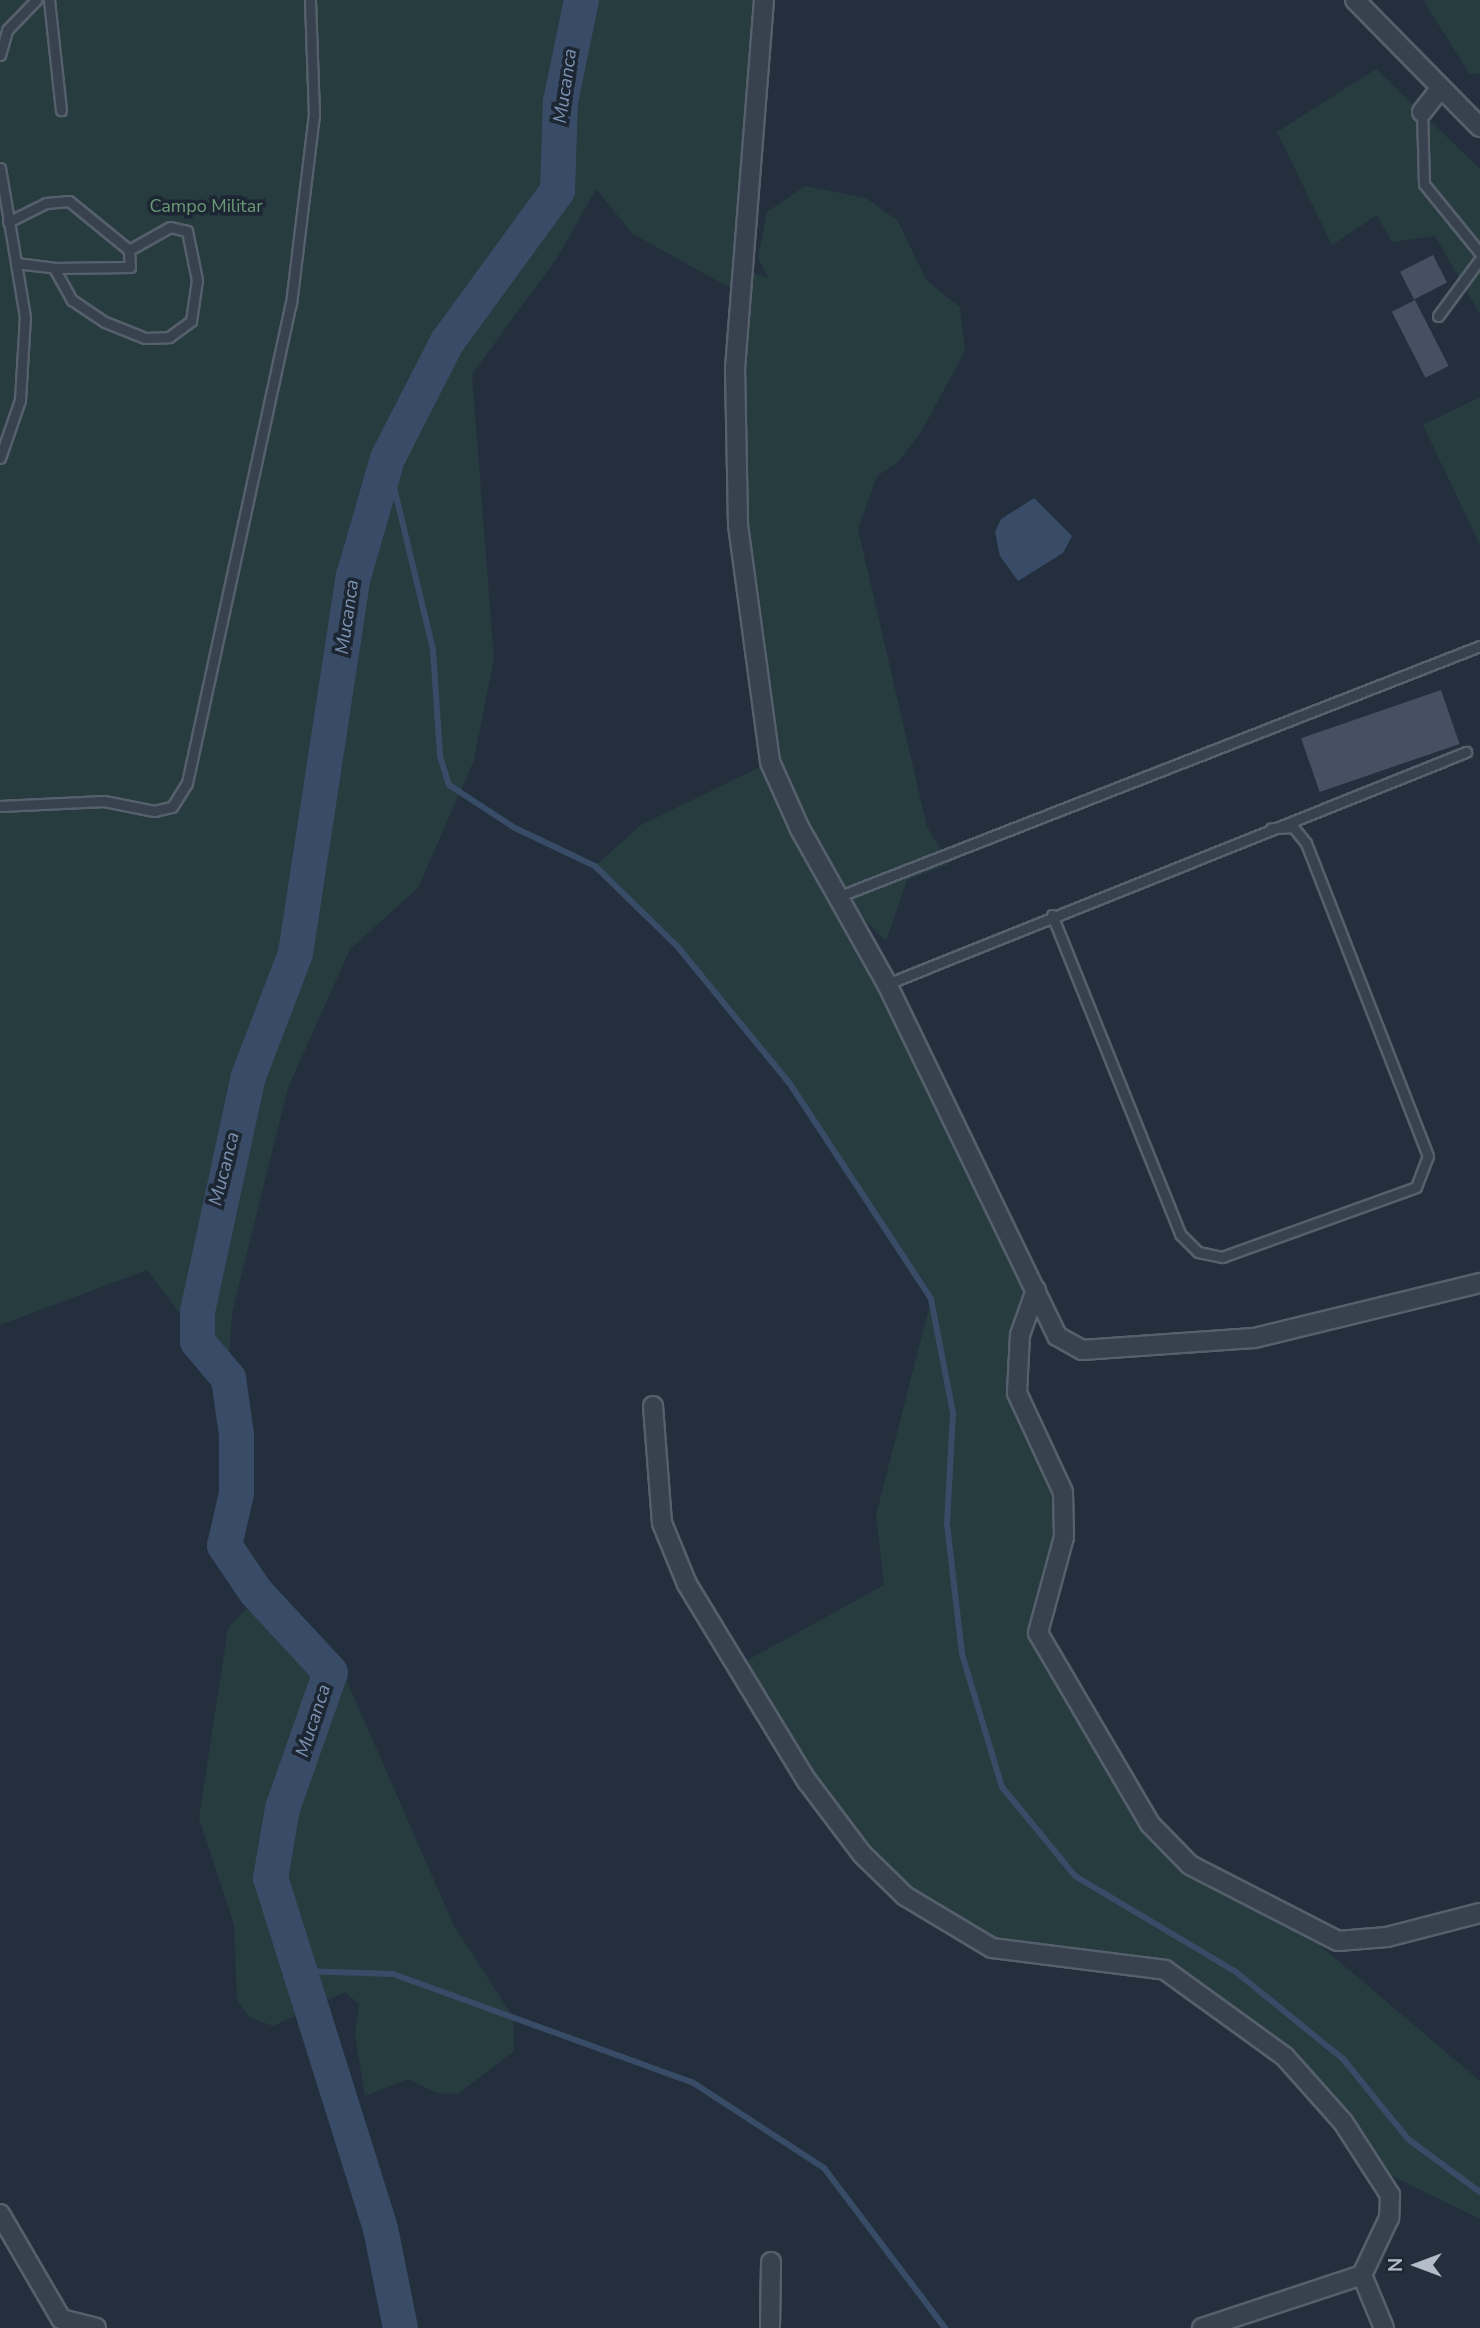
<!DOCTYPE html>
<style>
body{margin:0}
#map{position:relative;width:1480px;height:2328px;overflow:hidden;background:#242f3e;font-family:"Nunito Sans",sans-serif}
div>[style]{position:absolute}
.green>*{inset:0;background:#263c3f}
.water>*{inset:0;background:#394c67}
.stream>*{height:6px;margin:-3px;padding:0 3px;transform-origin:3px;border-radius:3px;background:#394c67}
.river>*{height:35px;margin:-17.5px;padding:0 17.5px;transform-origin:17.5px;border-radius:17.5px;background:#394c67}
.building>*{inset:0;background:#455162;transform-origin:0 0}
.roads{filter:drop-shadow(2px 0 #565f6c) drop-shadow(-2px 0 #565f6c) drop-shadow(0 2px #565f6c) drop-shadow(0 -2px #565f6c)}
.service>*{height:9px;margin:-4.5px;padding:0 4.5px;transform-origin:4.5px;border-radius:4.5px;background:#38414e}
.minor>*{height:18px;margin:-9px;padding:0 9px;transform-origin:9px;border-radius:9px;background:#38414e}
span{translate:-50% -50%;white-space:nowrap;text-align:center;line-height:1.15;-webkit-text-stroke:7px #1d2633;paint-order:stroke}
.park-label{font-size:18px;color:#6b9a76}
.water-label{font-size:19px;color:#7c92b1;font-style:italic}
.north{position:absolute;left:1382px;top:2230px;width:70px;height:70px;-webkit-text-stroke:5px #1d2633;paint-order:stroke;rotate:270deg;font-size:19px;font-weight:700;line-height:28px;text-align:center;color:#b4bcc9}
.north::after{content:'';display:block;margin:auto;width:24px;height:32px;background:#b4bcc9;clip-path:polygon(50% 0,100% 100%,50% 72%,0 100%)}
</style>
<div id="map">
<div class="green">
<div style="clip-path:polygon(0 0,764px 0,743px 269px,768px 278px,758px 257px,767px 212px,805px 186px,866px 198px,898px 221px,926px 280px,960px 307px,965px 351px,921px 432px,897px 463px,877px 476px,858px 529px,927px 827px,949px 864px,907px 880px,886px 941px,843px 898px,1036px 1290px,1017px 1393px,1063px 1492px,1064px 1537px,1038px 1633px,1116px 1763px,1190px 1865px,1296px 1925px,1480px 2081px,1480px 2219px,1378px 2169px,1285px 2057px,1165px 1970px,992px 1948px,862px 1854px,737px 1666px,884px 1585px,876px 1515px,931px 1300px,790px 1084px,677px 946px,595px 866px,641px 825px,770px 762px,738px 525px,741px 294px,633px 234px,596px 189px,557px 258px,472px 374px,494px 659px,474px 760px,418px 888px,350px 949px,288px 1088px,232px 1313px,228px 1378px,147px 1270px,0 1325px)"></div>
<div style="clip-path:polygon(1423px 0,1480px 0,1480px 73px,1470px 75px)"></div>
<div style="clip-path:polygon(1376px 69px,1480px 169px,1480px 314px,1435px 236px,1392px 242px,1377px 215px,1332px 245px,1277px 132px)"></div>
<div style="clip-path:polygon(1480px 397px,1480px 545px,1423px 425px)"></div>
<div style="clip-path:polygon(259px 1596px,346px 1679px,454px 1926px,513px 2017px,514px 2051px,458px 2094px,437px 2093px,408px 2079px,365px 2096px,355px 2035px,359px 2004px,345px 1992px,273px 2026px,249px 2017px,237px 2000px,234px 1925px,199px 1818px,228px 1628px)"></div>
</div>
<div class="water">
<div style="clip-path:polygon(1034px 498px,1072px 536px,1063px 553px,1018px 581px,1000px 556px,995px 532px,1001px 519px)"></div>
</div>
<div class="stream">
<div style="left:387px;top:458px;width:197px;rotate:76.5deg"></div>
<div style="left:433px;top:650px;width:106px;rotate:86.2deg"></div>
<div style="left:440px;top:756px;width:30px;rotate:73deg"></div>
<div style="left:449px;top:785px;width:79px;rotate:33.1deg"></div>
<div style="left:515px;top:828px;width:89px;rotate:25.4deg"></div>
<div style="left:595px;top:866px;width:115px;rotate:44.3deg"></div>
<div style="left:677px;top:946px;width:178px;rotate:50.7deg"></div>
<div style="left:790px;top:1084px;width:257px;rotate:56.7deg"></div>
<div style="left:931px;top:1299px;width:116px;rotate:79.1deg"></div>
<div style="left:953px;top:1413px;width:111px;rotate:93.1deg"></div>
<div style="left:947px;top:1524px;width:131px;rotate:83.4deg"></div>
<div style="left:962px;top:1654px;width:139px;rotate:73.3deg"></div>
<div style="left:1002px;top:1787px;width:115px;rotate:50.6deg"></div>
<div style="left:1075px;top:1876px;width:187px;rotate:30.8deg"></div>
<div style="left:1236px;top:1972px;width:138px;rotate:39.1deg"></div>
<div style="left:1343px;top:2059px;width:103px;rotate:50.9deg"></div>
<div style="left:1408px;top:2139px;width:89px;rotate:36.4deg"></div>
<div style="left:302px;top:1971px;width:91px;rotate:1.9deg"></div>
<div style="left:393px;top:1974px;width:318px;rotate:19.9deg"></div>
<div style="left:692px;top:2082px;width:158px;rotate:33.1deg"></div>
<div style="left:824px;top:2168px;width:201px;rotate:52.9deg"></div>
</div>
<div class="river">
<div style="left:400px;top:2328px;width:102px;rotate:-101.3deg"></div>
<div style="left:380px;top:2228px;width:367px;rotate:-107.4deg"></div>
<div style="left:270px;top:1878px;width:71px;rotate:-80.3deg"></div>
<div style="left:282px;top:1808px;width:144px;rotate:-70.6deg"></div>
<div style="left:330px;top:1672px;width:110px;rotate:-132.8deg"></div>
<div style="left:255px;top:1591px;width:55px;rotate:-124deg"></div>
<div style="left:224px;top:1545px;width:53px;rotate:-77deg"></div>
<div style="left:236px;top:1493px;width:59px;rotate:-90deg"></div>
<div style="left:236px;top:1434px;width:57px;rotate:-98.1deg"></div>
<div style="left:228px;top:1378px;width:48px;rotate:-130deg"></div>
<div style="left:197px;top:1341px;width:30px;rotate:-90deg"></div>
<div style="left:197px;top:1311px;width:240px;rotate:-77.8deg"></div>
<div style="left:248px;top:1076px;width:132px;rotate:-69.1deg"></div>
<div style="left:295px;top:953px;width:381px;rotate:-81.3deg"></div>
<div style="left:353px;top:576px;width:123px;rotate:-73.9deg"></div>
<div style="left:387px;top:458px;width:131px;rotate:-62.9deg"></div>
<div style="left:447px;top:341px;width:187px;rotate:-53.9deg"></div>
<div style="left:557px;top:190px;width:89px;rotate:-88.1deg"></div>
<div style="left:560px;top:101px;width:103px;rotate:-78.3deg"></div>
</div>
<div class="building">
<div style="left:1433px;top:255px;width:31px;height:37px;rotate:63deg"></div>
<div style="left:1415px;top:300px;width:74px;height:26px;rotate:63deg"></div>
<div style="left:1441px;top:690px;width:57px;height:148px;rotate:71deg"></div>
</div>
<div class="roads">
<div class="service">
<div style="left:49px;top:0;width:111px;rotate:83.8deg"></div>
<div style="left:0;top:55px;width:26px;rotate:-74deg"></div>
<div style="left:7px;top:30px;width:42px;rotate:-46deg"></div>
<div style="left:1422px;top:112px;width:72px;rotate:88.4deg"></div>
<div style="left:1424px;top:184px;width:89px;rotate:50.9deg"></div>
<div style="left:0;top:168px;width:96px;rotate:80.4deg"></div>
<div style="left:16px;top:263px;width:38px;rotate:7deg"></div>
<div style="left:54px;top:268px;width:37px;rotate:61deg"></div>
<div style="left:72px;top:300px;width:40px;rotate:34deg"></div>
<div style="left:105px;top:322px;width:43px;rotate:21.8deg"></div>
<div style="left:145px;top:338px;width:24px;rotate:-2deg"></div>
<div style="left:169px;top:337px;width:27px;rotate:-36deg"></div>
<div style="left:191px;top:321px;width:41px;rotate:-81.7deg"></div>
<div style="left:197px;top:280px;width:50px;rotate:-101.5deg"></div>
<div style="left:187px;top:231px;width:17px;rotate:-167deg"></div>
<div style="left:170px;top:227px;width:47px;rotate:150.7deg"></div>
<div style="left:8px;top:222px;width:42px;rotate:-26.6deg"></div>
<div style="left:46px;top:203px;width:23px;rotate:-5deg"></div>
<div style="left:69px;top:201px;width:77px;rotate:39.2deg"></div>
<div style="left:129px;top:250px;width:17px;rotate:87deg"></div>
<div style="left:130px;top:267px;width:76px;rotate:179.2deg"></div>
<div style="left:1438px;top:316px;width:71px;rotate:-53.6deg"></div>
<div style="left:0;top:458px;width:61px;rotate:-71deg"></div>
<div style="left:20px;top:400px;width:83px;rotate:-86.6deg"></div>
<div style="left:25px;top:317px;width:55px;rotate:-99.5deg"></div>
<div style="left:0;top:806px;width:104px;rotate:-2.8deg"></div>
<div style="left:104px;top:801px;width:51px;rotate:11.3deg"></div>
<div style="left:154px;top:811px;width:18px;rotate:-13deg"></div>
<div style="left:172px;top:807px;width:28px;rotate:-58deg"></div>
<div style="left:187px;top:783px;width:490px;rotate:-77.8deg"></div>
<div style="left:291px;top:304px;width:190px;rotate:-83.1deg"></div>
<div style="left:314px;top:115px;width:115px;rotate:-92deg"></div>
<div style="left:840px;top:896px;width:687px;rotate:-21.34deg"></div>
<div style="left:1052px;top:915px;width:344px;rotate:68.1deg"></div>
<div style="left:1180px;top:1234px;width:25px;rotate:45deg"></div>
<div style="left:1198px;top:1252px;width:25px;rotate:12deg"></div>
<div style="left:1222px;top:1257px;width:206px;rotate:-19.8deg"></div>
<div style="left:1416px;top:1187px;width:33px;rotate:-69deg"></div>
<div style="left:1428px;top:1156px;width:336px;rotate:-111.3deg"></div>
<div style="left:1306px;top:843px;width:21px;rotate:-129deg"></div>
<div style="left:1293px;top:827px;width:22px;rotate:177deg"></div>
<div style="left:887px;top:984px;width:624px;rotate:-21.84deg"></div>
</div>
<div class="minor">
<div style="left:764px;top:0;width:369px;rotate:94.5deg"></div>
<div style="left:735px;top:368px;width:157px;rotate:88.9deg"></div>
<div style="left:738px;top:525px;width:239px;rotate:82.3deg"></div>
<div style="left:770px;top:762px;width:73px;rotate:65.9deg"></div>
<div style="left:800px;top:829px;width:178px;rotate:60.7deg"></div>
<div style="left:887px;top:984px;width:391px;rotate:64.2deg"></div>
<div style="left:1057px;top:1336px;width:29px;rotate:29deg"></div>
<div style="left:1082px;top:1350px;width:172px;rotate:-4deg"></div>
<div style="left:1254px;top:1338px;width:233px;rotate:-13.7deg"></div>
<div style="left:1355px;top:0;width:178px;rotate:45.5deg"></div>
<div style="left:1422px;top:112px;width:29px;rotate:-52deg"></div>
<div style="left:1036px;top:1290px;width:48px;rotate:109.6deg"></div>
<div style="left:1020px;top:1335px;width:58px;rotate:93deg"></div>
<div style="left:1017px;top:1393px;width:109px;rotate:65.1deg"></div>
<div style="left:1063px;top:1492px;width:45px;rotate:88.7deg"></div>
<div style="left:1064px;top:1537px;width:99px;rotate:105.2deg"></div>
<div style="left:1038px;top:1633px;width:221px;rotate:59.6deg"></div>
<div style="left:1150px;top:1824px;width:57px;rotate:45.7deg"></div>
<div style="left:1190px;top:1865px;width:166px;rotate:27.2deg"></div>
<div style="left:1338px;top:1941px;width:49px;rotate:-4.7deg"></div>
<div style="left:1387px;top:1937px;width:96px;rotate:-14.5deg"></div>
<div style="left:653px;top:1406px;width:117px;rotate:85.6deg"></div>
<div style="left:662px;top:1523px;width:66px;rotate:67.7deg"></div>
<div style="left:687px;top:1584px;width:231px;rotate:58.7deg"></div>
<div style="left:807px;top:1781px;width:91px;rotate:53deg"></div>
<div style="left:862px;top:1854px;width:60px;rotate:44.3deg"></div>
<div style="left:905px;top:1896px;width:101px;rotate:30.9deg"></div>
<div style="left:992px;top:1948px;width:174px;rotate:7.2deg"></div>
<div style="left:1165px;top:1970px;width:148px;rotate:35.9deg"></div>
<div style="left:1285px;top:2057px;width:87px;rotate:48.3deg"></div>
<div style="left:1343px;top:2122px;width:87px;rotate:57.2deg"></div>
<div style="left:1390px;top:2195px;width:23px;rotate:92deg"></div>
<div style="left:1389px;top:2218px;width:63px;rotate:115.3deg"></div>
<div style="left:1362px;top:2275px;width:57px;rotate:67.5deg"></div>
<div style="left:0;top:2214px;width:121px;rotate:59.8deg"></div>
<div style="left:61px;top:2319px;width:36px;rotate:14deg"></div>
<div style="left:770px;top:2328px;width:66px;rotate:-89.1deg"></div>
<div style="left:1202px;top:2328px;width:169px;rotate:-18.3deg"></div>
</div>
</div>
<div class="park-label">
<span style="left:206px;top:206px">Campo Militar</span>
</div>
<div class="water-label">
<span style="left:566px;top:86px;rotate:-82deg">Mucanca</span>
<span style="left:348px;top:617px;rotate:-82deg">Mucanca</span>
<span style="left:225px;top:1169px;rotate:-76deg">Mucanca</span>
<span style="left:314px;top:1721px;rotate:-72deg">Mucanca</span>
</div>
<div class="north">N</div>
</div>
